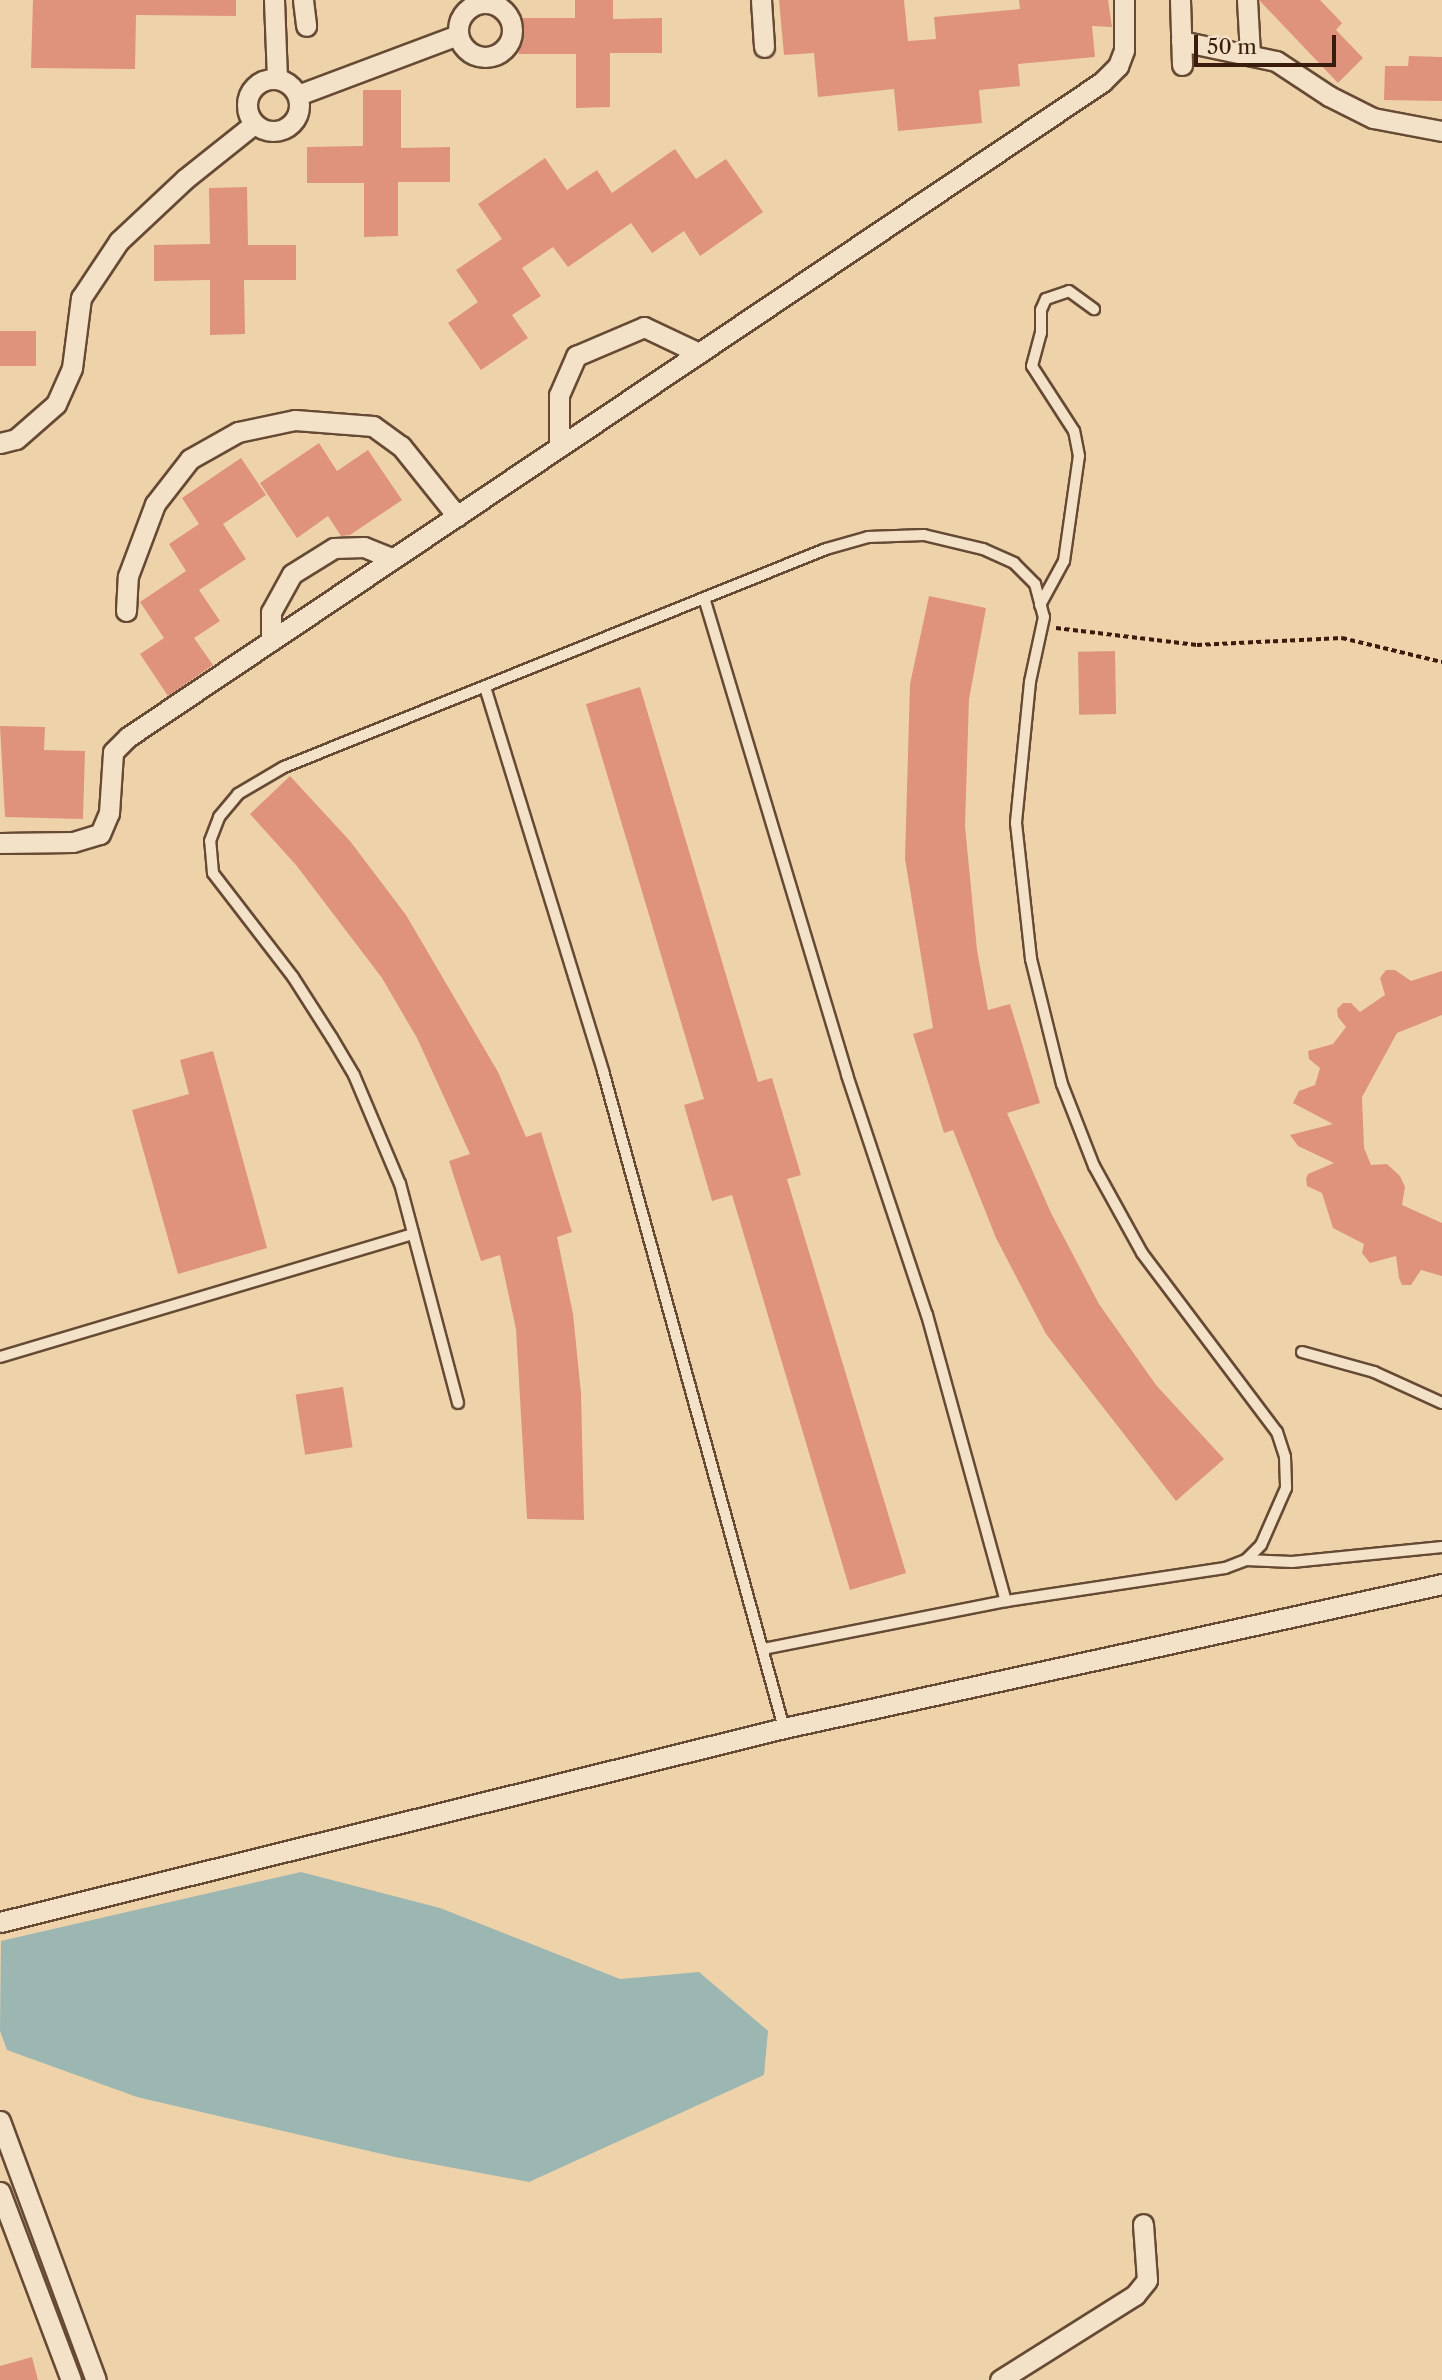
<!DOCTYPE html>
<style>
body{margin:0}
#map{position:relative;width:1442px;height:2380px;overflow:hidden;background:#eed3aa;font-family:"Libre Caslon Text",serif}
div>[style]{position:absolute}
.water>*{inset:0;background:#9cb6b2}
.building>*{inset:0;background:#df937c;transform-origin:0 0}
.path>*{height:3.5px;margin-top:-1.75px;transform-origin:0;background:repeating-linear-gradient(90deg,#391c0d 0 5px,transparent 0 8.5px)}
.roads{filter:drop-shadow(2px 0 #664a34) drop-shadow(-2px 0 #664a34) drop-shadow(0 2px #664a34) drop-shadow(0 -2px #664a34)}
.lane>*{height:10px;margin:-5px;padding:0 5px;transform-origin:5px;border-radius:5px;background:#f4e2c8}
.street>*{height:19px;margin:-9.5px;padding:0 9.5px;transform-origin:9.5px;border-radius:9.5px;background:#f4e2c8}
.street>.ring{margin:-9.5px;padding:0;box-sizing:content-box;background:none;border:19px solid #f4e2c8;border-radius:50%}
span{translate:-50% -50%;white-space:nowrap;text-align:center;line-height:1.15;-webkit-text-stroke:6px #f4e2c8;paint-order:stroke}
.scale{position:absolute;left:1194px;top:35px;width:142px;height:32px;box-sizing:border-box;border:4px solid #391c0d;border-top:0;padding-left:9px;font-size:21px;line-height:24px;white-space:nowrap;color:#391c0d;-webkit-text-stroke:5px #f4e2c8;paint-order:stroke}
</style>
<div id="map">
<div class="water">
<div style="clip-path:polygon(301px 1872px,440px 1908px,620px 1979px,699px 1972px,768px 2031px,764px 2075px,529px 2182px,395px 2157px,137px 2097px,7px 2050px,0 2031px,1px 1941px)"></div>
</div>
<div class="building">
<div style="clip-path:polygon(33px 0,236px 0,236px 16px,136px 15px,135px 69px,31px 68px)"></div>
<div style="clip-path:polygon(575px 0,613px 0,613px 19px,662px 18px,662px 53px,610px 53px,610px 107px,576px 108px,576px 54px,519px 54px,519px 18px,575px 18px)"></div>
<div style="clip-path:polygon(779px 0,904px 0,908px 41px,936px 39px,934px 17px,1020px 9px,1019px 0,1108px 0,1112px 27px,1092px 26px,1095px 57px,1018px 64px,1020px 86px,979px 90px,982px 123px,898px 131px,894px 89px,818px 97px,814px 53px,784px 55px)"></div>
<div style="clip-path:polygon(1259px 0,1320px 0,1342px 23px,1336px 30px,1363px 58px,1338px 83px)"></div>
<div style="clip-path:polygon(1409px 56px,1442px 57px,1442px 101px,1384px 100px,1385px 66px,1408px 66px)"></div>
<div style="clip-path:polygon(363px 90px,401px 90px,401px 148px,450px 147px,450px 182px,398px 182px,398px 236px,364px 237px,364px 183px,307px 183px,307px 147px,363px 146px)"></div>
<div style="clip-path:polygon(675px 149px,696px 179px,726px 159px,763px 212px,700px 256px,684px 231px,652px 253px,631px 223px,568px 267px,553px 247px,522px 268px,541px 296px,512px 315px,528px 338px,481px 370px,448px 323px,478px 302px,456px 270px,502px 239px,478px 204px,545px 158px,567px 190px,597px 170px,612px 193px)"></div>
<div style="clip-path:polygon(247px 187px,248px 245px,296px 245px,296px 280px,244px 280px,245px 334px,210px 335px,210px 280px,154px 281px,154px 245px,210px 244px,209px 188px)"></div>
<div style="left:36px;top:331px;width:35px;height:36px;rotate:90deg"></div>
<div style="clip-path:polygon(319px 443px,337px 471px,368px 450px,402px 500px,350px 535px,341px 536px,328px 516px,297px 538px,260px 483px)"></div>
<div style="clip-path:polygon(241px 458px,266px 495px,223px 524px,246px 559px,199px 590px,220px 621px,194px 638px,213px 665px,168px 696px,140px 654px,164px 638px,140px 602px,186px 571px,169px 544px,199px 524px,182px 498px)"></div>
<div style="clip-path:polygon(929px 596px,986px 608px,969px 699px,965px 826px,977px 950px,988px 1010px,1010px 1004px,1040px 1103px,1007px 1113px,1051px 1213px,1099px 1304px,1156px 1385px,1224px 1459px,1176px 1501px,1046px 1334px,996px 1238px,953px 1130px,944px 1133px,913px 1034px,933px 1028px,905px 859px,910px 684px)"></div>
<div style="left:1115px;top:651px;width:63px;height:37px;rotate:89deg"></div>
<div style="clip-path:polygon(640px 687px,758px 1082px,772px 1078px,801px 1175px,787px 1179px,906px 1573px,850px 1590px,732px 1195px,712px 1201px,684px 1105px,704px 1099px,586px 704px)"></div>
<div style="clip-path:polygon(0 726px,45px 727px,44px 750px,85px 751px,83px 819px,5px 817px)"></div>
<div style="clip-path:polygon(290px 776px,350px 841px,406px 915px,498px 1072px,526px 1137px,541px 1132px,572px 1232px,557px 1237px,573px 1314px,581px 1393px,584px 1520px,527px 1519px,516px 1329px,500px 1255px,481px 1261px,449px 1161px,470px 1154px,417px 1038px,382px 978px,296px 865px,250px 814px)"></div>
<div style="clip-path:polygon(1386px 970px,1395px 970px,1411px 981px,1442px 971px,1442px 1015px,1397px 1033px,1362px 1097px,1364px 1148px,1371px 1165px,1387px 1164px,1400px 1176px,1405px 1187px,1402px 1205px,1442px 1223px,1442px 1276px,1421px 1270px,1411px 1285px,1402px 1285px,1399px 1278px,1396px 1256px,1370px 1263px,1362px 1253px,1364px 1244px,1333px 1228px,1322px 1193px,1307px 1186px,1306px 1179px,1308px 1174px,1334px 1163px,1298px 1146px,1290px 1135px,1333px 1124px,1293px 1103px,1299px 1091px,1315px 1085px,1320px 1068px,1309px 1059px,1308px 1051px,1333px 1044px,1346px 1027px,1338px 1017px,1337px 1009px,1343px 1003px,1351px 1003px,1360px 1012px,1385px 995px,1380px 978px)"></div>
<div style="clip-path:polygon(213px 1051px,267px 1248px,178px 1274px,132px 1110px,189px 1094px,180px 1060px)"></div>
<div style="left:343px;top:1387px;width:61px;height:48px;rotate:81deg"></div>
<div style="clip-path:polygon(32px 2357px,38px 2380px,0 2380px,0 2366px)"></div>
</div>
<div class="path">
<div style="left:1056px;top:628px;width:142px;rotate:6.9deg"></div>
<div style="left:1197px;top:645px;width:145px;rotate:-2.8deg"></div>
<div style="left:1342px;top:638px;width:103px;rotate:13.5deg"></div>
</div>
<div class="roads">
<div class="lane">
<div style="left:705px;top:601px;width:495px;rotate:73.3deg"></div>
<div style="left:847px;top:1075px;width:253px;rotate:71.6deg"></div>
<div style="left:927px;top:1315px;width:297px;rotate:74.6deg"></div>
<div style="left:1040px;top:605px;width:50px;rotate:-61.4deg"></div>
<div style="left:1064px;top:561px;width:106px;rotate:-81.9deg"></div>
<div style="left:1079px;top:456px;width:25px;rotate:-101deg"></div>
<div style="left:1074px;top:431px;width:77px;rotate:-122.9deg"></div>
<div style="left:1032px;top:366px;width:34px;rotate:-75deg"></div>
<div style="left:1041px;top:333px;width:23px;rotate:-90deg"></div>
<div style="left:1041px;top:310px;width:12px;rotate:-66deg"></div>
<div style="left:1046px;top:299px;width:24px;rotate:-19deg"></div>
<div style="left:1069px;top:291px;width:31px;rotate:36deg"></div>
<div style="left:485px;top:687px;width:402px;rotate:72.9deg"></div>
<div style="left:603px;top:1071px;width:681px;rotate:74.6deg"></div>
<div style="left:1302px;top:1352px;width:75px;rotate:15.5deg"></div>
<div style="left:1374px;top:1372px;width:75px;rotate:24.5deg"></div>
<div style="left:0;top:1357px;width:431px;rotate:-16.6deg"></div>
<div style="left:458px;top:1403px;width:227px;rotate:-104.8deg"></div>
<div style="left:400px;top:1184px;width:118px;rotate:-112.9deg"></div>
<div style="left:354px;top:1075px;width:43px;rotate:-120.7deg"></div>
<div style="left:332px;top:1038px;width:72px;rotate:-122.6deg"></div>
<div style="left:293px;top:977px;width:131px;rotate:-127.6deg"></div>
<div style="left:213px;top:873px;width:32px;rotate:-95deg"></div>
<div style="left:210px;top:841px;width:26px;rotate:-69deg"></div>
<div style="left:219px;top:817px;width:30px;rotate:-50deg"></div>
<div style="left:238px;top:794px;width:53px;rotate:-30.4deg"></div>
<div style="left:284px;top:767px;width:584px;rotate:-21.91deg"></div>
<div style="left:826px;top:549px;width:44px;rotate:-15.9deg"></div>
<div style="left:868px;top:537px;width:56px;rotate:-2deg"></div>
<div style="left:924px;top:535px;width:61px;rotate:13.3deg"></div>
<div style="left:983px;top:549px;width:34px;rotate:24deg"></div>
<div style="left:1014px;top:563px;width:30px;rotate:45deg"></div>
<div style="left:1035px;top:584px;width:34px;rotate:75deg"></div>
<div style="left:1044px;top:617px;width:66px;rotate:102.2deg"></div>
<div style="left:1030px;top:682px;width:142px;rotate:95.7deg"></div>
<div style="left:1016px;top:823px;width:137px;rotate:83.7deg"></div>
<div style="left:1031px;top:959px;width:129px;rotate:76.1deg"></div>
<div style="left:1062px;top:1084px;width:88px;rotate:68.7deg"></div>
<div style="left:1094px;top:1166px;width:99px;rotate:61.1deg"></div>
<div style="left:1142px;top:1253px;width:224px;rotate:53deg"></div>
<div style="left:1277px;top:1432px;width:26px;rotate:72deg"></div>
<div style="left:1285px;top:1457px;width:31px;rotate:88deg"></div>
<div style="left:1286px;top:1488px;width:62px;rotate:113.7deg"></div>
<div style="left:1261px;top:1545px;width:21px;rotate:135deg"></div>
<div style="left:1246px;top:1560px;width:22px;rotate:159deg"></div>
<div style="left:1225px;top:1568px;width:221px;rotate:171.4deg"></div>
<div style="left:1006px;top:1601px;width:247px;rotate:168.8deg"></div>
<div style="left:1246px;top:1560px;width:46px;rotate:2.5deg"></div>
<div style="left:1292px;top:1562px;width:151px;rotate:-5.7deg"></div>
</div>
<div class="street">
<div style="left:274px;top:0;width:79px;rotate:87.8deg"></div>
<div style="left:303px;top:0;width:26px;rotate:83deg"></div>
<div style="left:761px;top:0;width:47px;rotate:86.3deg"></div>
<div style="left:1180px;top:0;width:65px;rotate:88.2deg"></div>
<div style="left:1247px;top:0;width:54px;rotate:86.8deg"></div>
<div class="ring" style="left:458px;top:3px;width:35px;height:35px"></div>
<div style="left:1181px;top:41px;width:97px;rotate:11.9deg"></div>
<div style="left:1276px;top:61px;width:64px;rotate:33.4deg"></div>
<div style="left:1329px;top:96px;width:49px;rotate:26.6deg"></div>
<div style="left:1373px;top:118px;width:70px;rotate:10.7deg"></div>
<div class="ring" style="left:247px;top:79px;width:33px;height:33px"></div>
<div style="left:298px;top:95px;width:171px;rotate:-20.6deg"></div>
<div style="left:0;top:443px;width:16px;rotate:-14deg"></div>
<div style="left:16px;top:439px;width:53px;rotate:-41.2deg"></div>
<div style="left:56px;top:404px;width:39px;rotate:-66deg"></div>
<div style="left:72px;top:368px;width:71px;rotate:-82.7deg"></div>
<div style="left:81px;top:298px;width:69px;rotate:-56.3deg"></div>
<div style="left:119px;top:241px;width:91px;rotate:-43.2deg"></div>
<div style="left:185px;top:179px;width:88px;rotate:-38.6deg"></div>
<div style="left:559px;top:447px;width:52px;rotate:-90deg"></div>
<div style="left:559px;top:395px;width:43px;rotate:-66.4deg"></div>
<div style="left:576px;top:356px;width:74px;rotate:-23.1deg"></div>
<div style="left:644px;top:327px;width:61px;rotate:25.3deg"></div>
<div style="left:126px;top:611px;width:35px;rotate:-87deg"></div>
<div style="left:128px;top:576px;width:77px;rotate:-69.4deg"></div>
<div style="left:155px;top:504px;width:57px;rotate:-52.1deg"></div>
<div style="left:190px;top:459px;width:55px;rotate:-29.4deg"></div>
<div style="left:238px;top:432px;width:58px;rotate:-11.9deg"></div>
<div style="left:295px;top:420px;width:78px;rotate:4.4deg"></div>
<div style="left:373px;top:426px;width:34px;rotate:36deg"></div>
<div style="left:401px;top:446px;width:90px;rotate:51.3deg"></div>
<div style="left:271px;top:641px;width:29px;rotate:-90deg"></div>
<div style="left:271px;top:612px;width:43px;rotate:-61.1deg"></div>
<div style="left:292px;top:574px;width:49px;rotate:-31.8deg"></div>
<div style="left:334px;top:548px;width:30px;rotate:-2deg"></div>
<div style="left:364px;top:547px;width:31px;rotate:22deg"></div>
<div style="left:0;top:843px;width:73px;rotate:-0.8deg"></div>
<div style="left:73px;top:842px;width:28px;rotate:-17deg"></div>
<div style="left:100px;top:834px;width:23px;rotate:-67deg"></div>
<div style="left:109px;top:813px;width:61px;rotate:-86.2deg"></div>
<div style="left:113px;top:752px;width:21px;rotate:-45deg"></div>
<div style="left:128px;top:737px;width:1174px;rotate:-33.92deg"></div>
<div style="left:1102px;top:82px;width:23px;rotate:-45deg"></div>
<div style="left:1118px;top:66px;width:17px;rotate:-69deg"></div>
<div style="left:1124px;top:50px;width:50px;rotate:-90deg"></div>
<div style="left:0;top:1922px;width:808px;rotate:-13.9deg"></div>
<div style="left:784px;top:1728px;width:674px;rotate:-12.34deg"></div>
<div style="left:0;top:2121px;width:276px;rotate:69.7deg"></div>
<div style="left:0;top:2192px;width:201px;rotate:69.3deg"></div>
<div style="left:1000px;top:2380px;width:160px;rotate:-32.2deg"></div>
<div style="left:1135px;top:2295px;width:19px;rotate:-51deg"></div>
<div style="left:1147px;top:2280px;width:56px;rotate:-94.1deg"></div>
</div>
</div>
<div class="scale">50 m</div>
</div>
